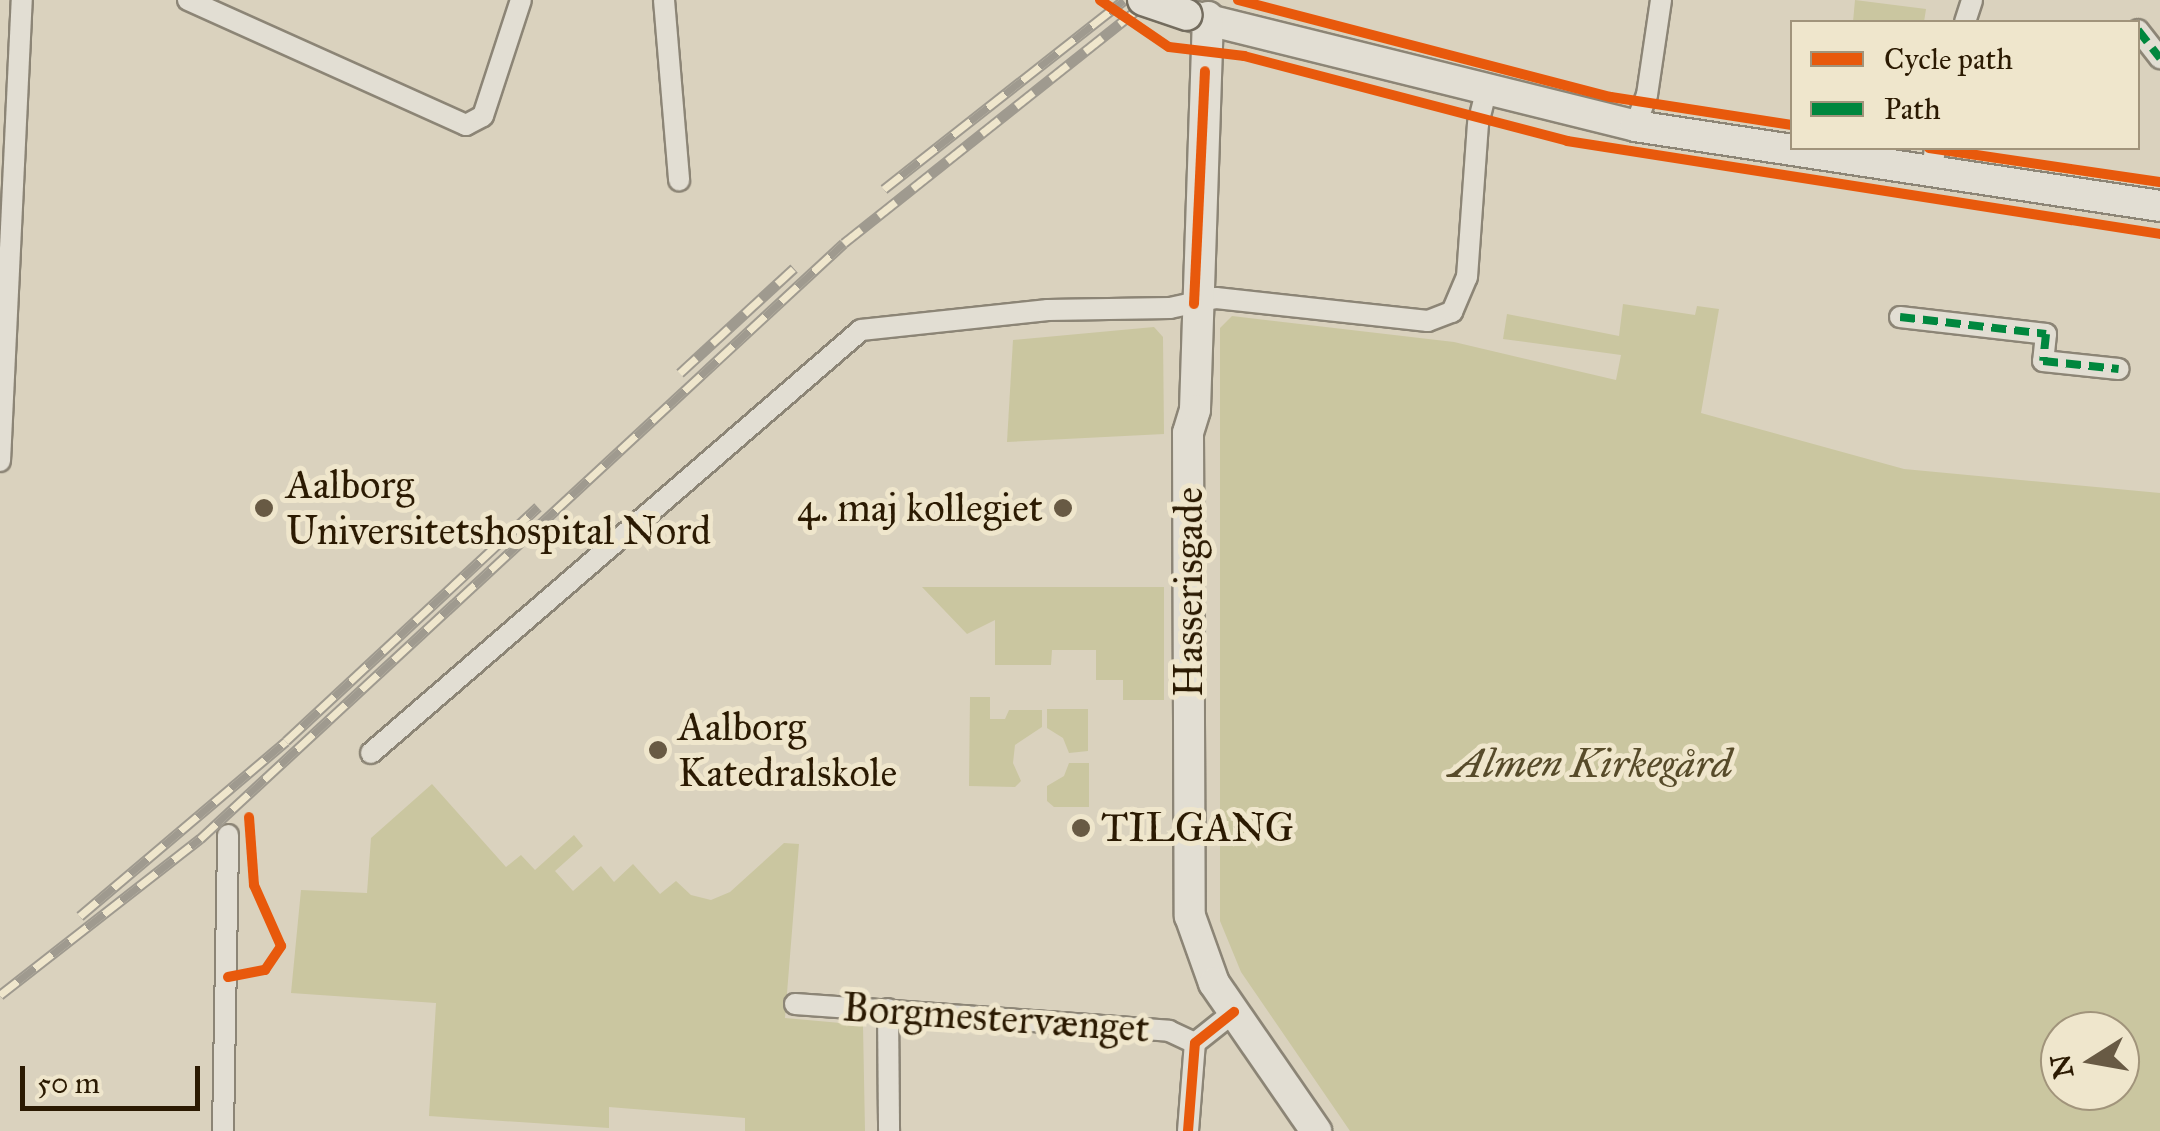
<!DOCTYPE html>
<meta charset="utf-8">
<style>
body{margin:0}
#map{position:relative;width:2160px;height:1131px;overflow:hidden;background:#dad2be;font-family:"IM FELL Great Primer",serif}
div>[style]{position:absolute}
.green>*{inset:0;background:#cac6a0}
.roads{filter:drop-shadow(2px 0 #8c8576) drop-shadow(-2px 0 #8c8576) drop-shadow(0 2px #8c8576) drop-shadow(0 -2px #8c8576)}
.street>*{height:20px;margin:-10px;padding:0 10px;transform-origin:10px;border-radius:10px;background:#e2ded3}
.secondary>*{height:30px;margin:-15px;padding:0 15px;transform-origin:15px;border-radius:15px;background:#e2ded3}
.rail>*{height:11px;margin-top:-5.5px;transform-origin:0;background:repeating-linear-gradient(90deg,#efe6cc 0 22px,#9f9a8f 0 44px);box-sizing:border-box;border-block:2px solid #9f9a8f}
.bridges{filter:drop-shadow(2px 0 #736c5e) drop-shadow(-2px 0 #736c5e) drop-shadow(0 2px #736c5e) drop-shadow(0 -2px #736c5e)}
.secondary-bridge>*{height:30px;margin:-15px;padding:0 15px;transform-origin:15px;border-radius:15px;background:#e2ded3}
.quiet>*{height:8px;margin-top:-4px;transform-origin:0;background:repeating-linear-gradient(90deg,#00873e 0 15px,transparent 0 23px)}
.cycleway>*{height:10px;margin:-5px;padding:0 5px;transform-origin:5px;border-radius:5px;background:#e8590c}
.dots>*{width:28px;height:28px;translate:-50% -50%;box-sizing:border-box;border:5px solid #efe6cc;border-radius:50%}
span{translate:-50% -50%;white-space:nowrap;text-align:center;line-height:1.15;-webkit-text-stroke:10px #efe6cc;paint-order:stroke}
.poi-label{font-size:40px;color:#2b1a02}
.left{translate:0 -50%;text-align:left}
.right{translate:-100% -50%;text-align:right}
.street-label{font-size:40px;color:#2b1a02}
.park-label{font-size:40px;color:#574b2a;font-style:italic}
.legend{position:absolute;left:1790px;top:20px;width:350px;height:130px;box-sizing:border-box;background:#efe6cc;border:2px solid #a1947b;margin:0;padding:12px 18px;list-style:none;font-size:30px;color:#2b1a02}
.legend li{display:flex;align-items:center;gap:20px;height:50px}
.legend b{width:50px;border:2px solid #a1947b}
.north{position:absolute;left:2040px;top:1011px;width:100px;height:100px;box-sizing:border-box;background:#efe6cc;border:2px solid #a1947b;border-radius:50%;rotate:259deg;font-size:28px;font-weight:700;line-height:40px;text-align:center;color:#2b1a02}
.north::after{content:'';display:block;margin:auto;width:35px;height:45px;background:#685a44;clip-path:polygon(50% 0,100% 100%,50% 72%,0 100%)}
.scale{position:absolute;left:20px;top:1066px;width:180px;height:45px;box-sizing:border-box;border:5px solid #2b1a02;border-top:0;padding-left:12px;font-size:30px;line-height:35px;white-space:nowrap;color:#2b1a02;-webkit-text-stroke:8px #efe6cc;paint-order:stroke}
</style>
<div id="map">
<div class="green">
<div style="clip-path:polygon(1855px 0,1926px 9px,1924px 22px,1853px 22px)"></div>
<div style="clip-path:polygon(evenodd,1623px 304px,1695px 315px,1697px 306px,1719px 309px,1701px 413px,1904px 469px,2160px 493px,2160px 1131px,1350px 1131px,1241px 972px,1220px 921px,1220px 328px,1232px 316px,1454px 342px,1616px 380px,1621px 355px,1503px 339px,1507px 314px,1619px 336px,1623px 304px,2060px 1031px,2120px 1031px,2120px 1091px,2060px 1091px,2060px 1031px)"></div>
<div style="clip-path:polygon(1154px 327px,1163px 337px,1164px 434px,1007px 442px,1013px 340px)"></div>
<div style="clip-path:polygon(922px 587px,1164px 587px,1164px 700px,1123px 700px,1123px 680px,1096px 680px,1096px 650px,1052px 650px,1051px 665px,995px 665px,995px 620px,967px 634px)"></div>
<div style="clip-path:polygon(970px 697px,990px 697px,990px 719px,1005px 719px,1009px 710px,1042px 710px,1042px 727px,1015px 745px,1013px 763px,1021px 781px,1015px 787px,969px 786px)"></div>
<div style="clip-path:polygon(1047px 709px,1088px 709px,1088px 751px,1069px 753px,1063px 738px,1047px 728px)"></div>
<div style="clip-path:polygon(1069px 763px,1089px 763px,1089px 807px,1054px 807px,1047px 801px,1047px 786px,1064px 776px)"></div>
<div style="clip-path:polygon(432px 784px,506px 867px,521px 855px,535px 870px,574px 835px,583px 846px,555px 871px,573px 891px,601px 866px,614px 882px,633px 864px,660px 894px,676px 881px,691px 895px,711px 900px,730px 892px,784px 843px,799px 844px,785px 1018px,863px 1025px,865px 1131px,745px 1131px,745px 1118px,609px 1107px,609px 1128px,429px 1116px,436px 1003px,291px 993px,301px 890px,367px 893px,371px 838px)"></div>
</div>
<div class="roads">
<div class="street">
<div style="left:188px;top:0;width:305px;rotate:24.2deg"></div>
<div style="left:466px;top:125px;width:19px;rotate:-28deg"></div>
<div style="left:483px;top:116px;width:122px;rotate:-71.9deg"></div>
<div style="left:664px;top:0;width:181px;rotate:85.2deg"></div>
<div style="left:1965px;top:22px;width:23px;rotate:-72deg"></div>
<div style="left:2138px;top:30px;width:36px;rotate:52deg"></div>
<div style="left:1635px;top:126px;width:33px;rotate:-69deg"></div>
<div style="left:1647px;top:95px;width:96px;rotate:-81.6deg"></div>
<div style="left:1932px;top:172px;width:24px;rotate:-83deg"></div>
<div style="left:1900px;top:317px;width:147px;rotate:6.6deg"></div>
<div style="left:2046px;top:334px;width:27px;rotate:96deg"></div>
<div style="left:2043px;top:361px;width:76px;rotate:6deg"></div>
<div style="left:0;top:461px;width:462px;rotate:-87.3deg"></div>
<div style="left:371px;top:753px;width:647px;rotate:-40.8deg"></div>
<div style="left:861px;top:330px;width:188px;rotate:-6.1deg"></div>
<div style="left:1048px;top:310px;width:122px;rotate:-0.9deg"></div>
<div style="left:1170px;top:308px;width:47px;rotate:-12.3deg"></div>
<div style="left:1216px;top:298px;width:213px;rotate:6.2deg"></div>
<div style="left:1428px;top:321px;width:26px;rotate:-21deg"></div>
<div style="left:1452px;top:312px;width:38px;rotate:-67deg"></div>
<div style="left:1467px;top:277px;width:153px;rotate:-85.9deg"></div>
<div style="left:1478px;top:124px;width:32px;rotate:-76deg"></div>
<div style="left:795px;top:1004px;width:375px;rotate:4.1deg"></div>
<div style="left:1169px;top:1031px;width:29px;rotate:25deg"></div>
<div style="left:888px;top:1009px;width:122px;rotate:89.5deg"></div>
<div style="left:223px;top:1131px;width:296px;rotate:-89deg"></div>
<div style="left:1188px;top:1131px;width:88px;rotate:-85.5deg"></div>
<div style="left:1195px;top:1043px;width:50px;rotate:-38.5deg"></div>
</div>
<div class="secondary">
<div style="left:1188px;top:15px;width:461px;rotate:13.9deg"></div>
<div style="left:1635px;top:126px;width:531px;rotate:8.66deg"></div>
<div style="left:1208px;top:17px;width:393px;rotate:91.9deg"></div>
<div style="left:1195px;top:410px;width:24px;rotate:107deg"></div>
<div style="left:1188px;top:433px;width:483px;rotate:89.8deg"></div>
<div style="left:1190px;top:916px;width:71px;rotate:70.3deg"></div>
<div style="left:1214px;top:983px;width:180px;rotate:55.4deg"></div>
</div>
</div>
<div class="rail">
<div style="left:884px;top:189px;width:305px;rotate:-38.2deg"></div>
<div style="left:680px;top:373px;width:155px;rotate:-42.6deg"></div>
<div style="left:80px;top:916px;width:270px;rotate:-40.3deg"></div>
<div style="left:286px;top:741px;width:344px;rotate:-42.9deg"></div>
<div style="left:0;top:995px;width:254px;rotate:-38deg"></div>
<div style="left:200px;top:839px;width:877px;rotate:-42.78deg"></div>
<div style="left:844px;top:243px;width:390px;rotate:-38.5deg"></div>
</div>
<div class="bridges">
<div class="secondary-bridge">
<div style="left:1143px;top:0;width:46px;rotate:18.8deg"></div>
</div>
</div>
<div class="quiet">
<div style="left:2138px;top:30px;width:36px;rotate:52deg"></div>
<div style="left:1900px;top:317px;width:147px;rotate:6.6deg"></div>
<div style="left:2046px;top:334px;width:27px;rotate:96deg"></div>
<div style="left:2043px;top:361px;width:76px;rotate:6deg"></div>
</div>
<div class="cycleway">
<div style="left:1100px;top:0;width:83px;rotate:34.3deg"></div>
<div style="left:1169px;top:47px;width:76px;rotate:6.8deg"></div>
<div style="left:1244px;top:56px;width:334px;rotate:14.7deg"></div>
<div style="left:1567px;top:141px;width:600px;rotate:8.91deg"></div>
<div style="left:1238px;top:0;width:385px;rotate:14.6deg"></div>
<div style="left:1611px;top:97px;width:183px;rotate:8.8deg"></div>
<div style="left:1929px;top:148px;width:233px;rotate:8.4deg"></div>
<div style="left:1194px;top:304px;width:233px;rotate:-87.3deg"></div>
<div style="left:228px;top:977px;width:38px;rotate:-11deg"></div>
<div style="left:265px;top:970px;width:29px;rotate:-56deg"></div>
<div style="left:281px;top:946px;width:67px;rotate:-113.9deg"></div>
<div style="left:254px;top:885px;width:68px;rotate:-94.2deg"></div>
<div style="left:1188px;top:1131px;width:88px;rotate:-85.5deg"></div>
<div style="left:1195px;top:1043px;width:50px;rotate:-38.5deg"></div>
</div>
<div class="dots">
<div style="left:264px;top:508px;background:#685a44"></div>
<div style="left:1063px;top:508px;background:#685a44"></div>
<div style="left:658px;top:750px;background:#685a44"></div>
<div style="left:1081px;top:828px;background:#685a44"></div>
</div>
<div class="poi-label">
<span class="left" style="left:286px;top:508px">Aalborg<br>Universitetshospital Nord</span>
<span class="right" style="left:1043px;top:508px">4. maj kollegiet</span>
<span class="left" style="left:678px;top:750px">Aalborg<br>Katedralskole</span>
<span class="left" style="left:1101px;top:828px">TILGANG</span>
</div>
<div class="street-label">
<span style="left:1189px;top:592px;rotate:-90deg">Hasserisgade</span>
<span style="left:996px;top:1018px;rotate:4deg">Borgmestervænget</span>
</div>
<div class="park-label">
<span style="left:1591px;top:764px">Almen Kirkegård</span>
</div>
<ul class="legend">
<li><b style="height:12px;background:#e8590c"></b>Cycle path</li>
<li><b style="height:12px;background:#00873e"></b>Path</li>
</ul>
<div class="north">N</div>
<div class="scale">50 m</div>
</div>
